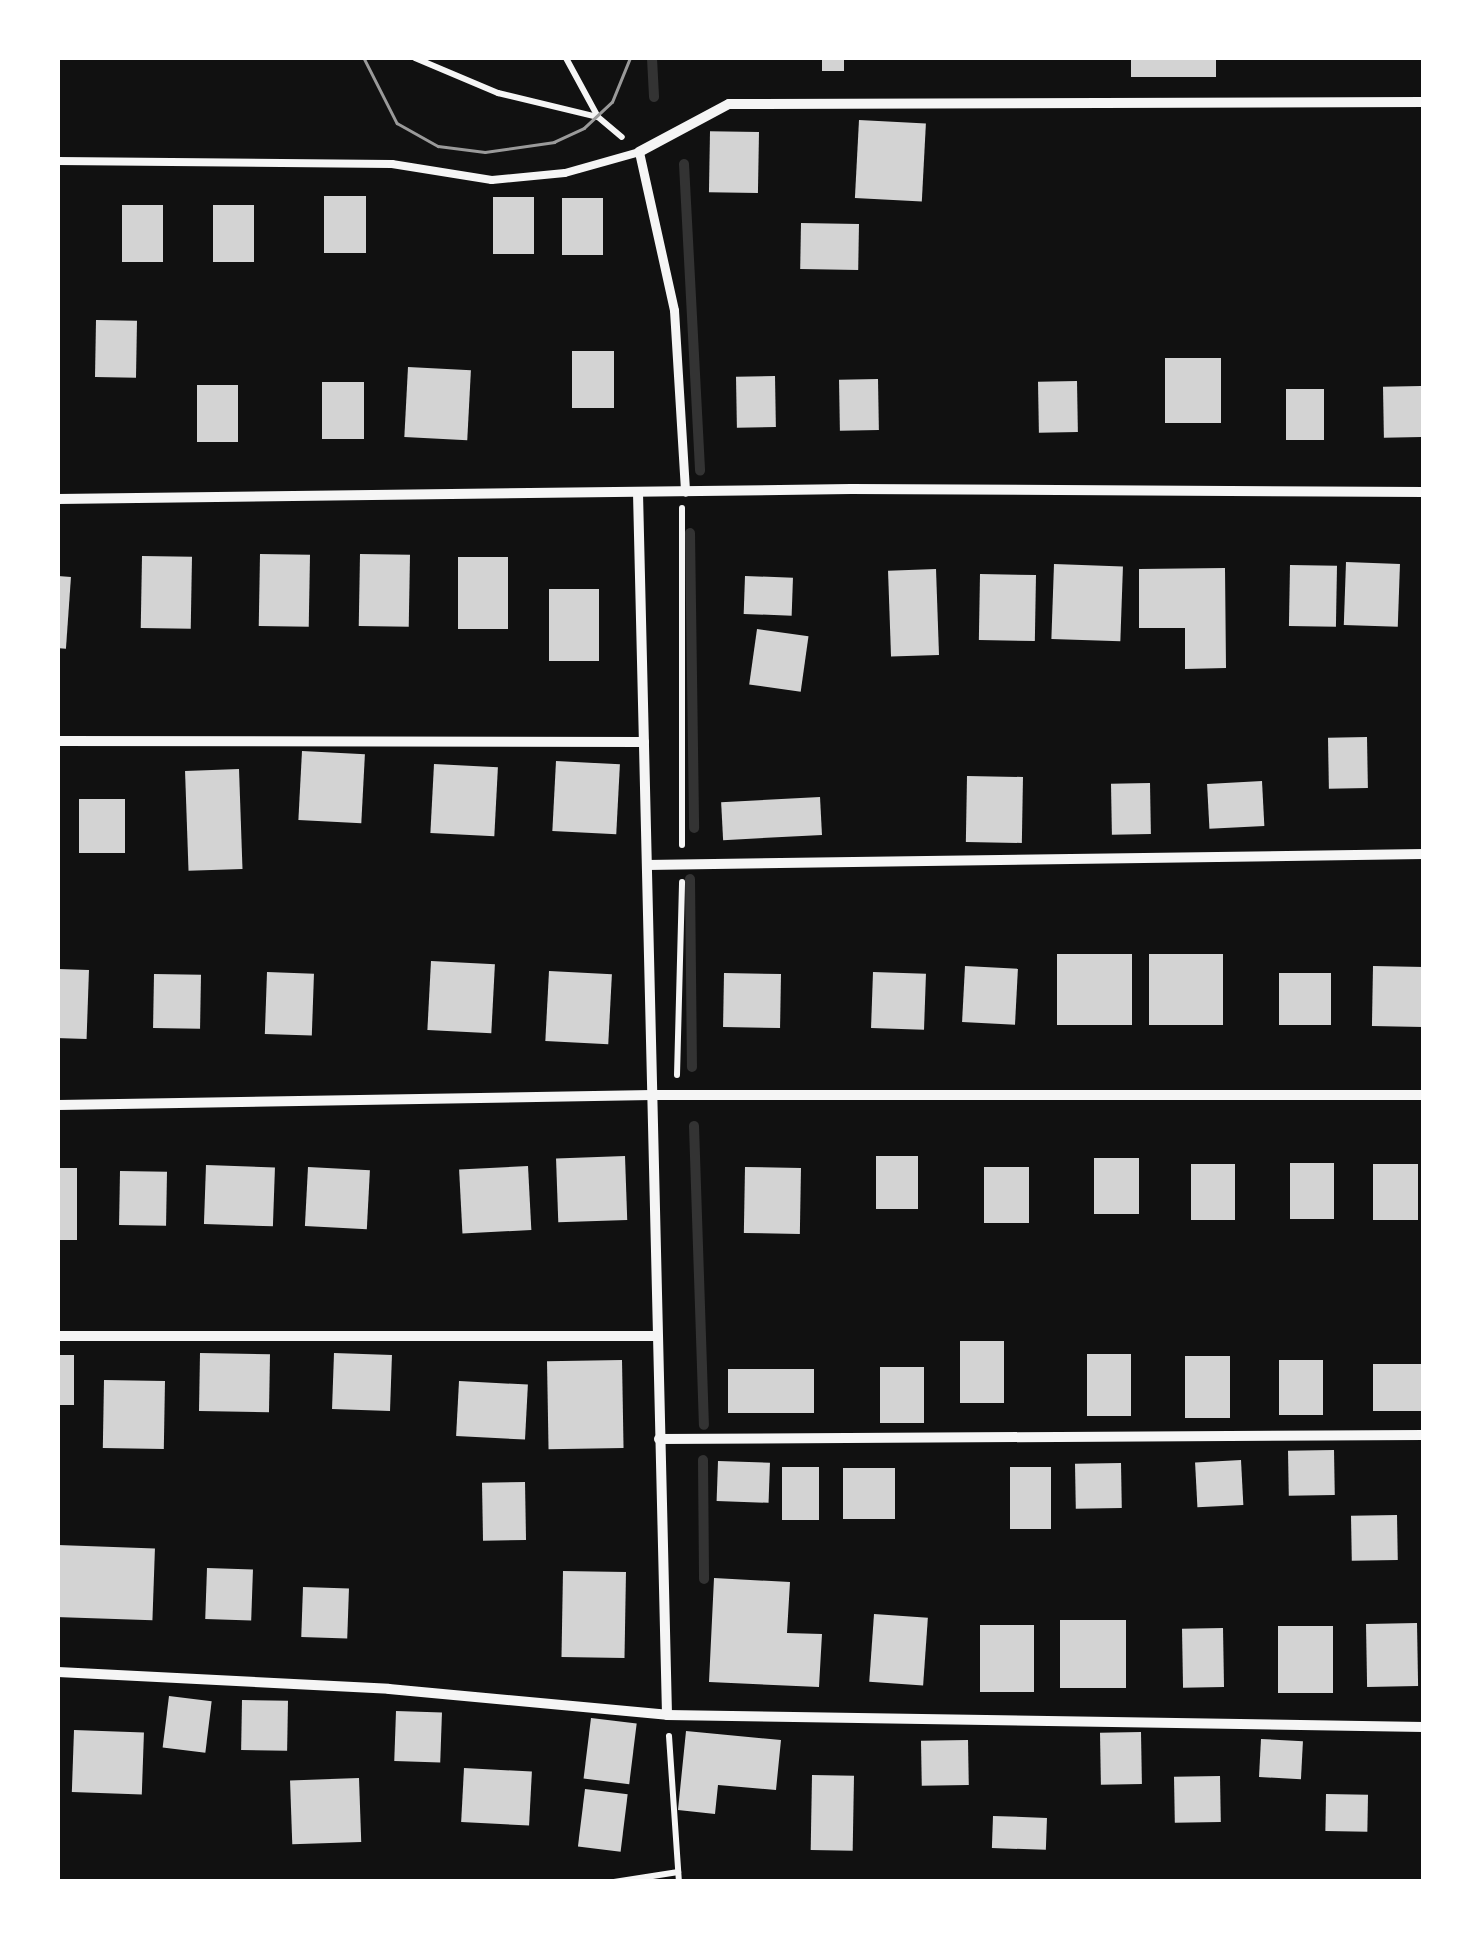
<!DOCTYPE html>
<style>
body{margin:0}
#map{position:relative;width:1481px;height:1939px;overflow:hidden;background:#111;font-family:"Roboto Serif",serif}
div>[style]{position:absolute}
.stream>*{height:10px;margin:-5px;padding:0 5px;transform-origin:5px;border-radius:5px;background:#333}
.building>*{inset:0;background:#d3d3d3;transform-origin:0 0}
.path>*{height:6px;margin:-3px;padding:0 3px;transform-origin:3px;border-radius:3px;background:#f5f5f5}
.service>*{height:8px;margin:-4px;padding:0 4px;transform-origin:4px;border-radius:4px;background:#f5f5f5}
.pedestrian>*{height:9px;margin:-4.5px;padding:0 4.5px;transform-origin:4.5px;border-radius:4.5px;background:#f5f5f5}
.minor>*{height:10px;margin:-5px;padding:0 5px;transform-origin:5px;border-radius:5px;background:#f5f5f5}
.tram>*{height:2.5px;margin:-1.25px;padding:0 1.25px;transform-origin:1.25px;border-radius:1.25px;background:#9a9a9a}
span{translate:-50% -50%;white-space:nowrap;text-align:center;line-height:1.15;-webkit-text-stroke:10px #fff;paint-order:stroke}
.frame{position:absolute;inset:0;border:60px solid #fff;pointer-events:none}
</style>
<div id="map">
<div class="stream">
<div style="left:652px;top:58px;width:39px;rotate:87deg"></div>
<div style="left:684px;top:164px;width:307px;rotate:87deg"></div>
<div style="left:690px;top:533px;width:295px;rotate:89.2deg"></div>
<div style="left:690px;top:879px;width:188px;rotate:89.4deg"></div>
<div style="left:694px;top:1126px;width:299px;rotate:88.1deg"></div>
<div style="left:703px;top:1460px;width:119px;rotate:89.5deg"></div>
</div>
<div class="building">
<div style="left:822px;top:58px;width:22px;height:13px"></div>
<div style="left:1131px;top:58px;width:85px;height:19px"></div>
<div style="left:859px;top:120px;width:67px;height:78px;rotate:3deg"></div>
<div style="left:759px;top:132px;width:61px;height:49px;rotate:91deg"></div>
<div style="left:324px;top:196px;width:42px;height:57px"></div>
<div style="left:493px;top:197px;width:41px;height:57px"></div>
<div style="left:562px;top:198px;width:41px;height:57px"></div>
<div style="left:122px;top:205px;width:41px;height:57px"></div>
<div style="left:213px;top:205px;width:41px;height:57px"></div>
<div style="left:801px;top:223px;width:58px;height:46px;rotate:1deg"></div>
<div style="left:96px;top:320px;width:41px;height:57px;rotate:1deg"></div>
<div style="left:572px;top:351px;width:42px;height:57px"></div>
<div style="left:1165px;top:358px;width:56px;height:65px"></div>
<div style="left:408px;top:367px;width:63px;height:70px;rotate:3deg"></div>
<div style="left:775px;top:376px;width:51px;height:39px;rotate:89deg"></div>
<div style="left:878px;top:379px;width:51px;height:39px;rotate:89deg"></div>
<div style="left:1077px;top:381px;width:51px;height:39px;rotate:89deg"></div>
<div style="left:322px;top:382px;width:42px;height:57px"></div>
<div style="left:197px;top:385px;width:41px;height:57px"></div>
<div style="left:1421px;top:386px;width:51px;height:38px;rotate:89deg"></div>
<div style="left:1286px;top:389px;width:38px;height:51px"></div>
<div style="left:260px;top:554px;width:50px;height:72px;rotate:1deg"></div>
<div style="left:360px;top:554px;width:50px;height:72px;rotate:1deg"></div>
<div style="left:142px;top:556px;width:50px;height:72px;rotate:1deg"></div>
<div style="left:458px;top:557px;width:50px;height:72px"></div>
<div style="left:1346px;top:562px;width:54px;height:63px;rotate:2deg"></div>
<div style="left:1054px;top:564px;width:69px;height:75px;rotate:2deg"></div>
<div style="left:1290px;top:565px;width:47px;height:61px;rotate:1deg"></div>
<div style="clip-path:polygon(1225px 568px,1226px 668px,1185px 669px,1185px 628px,1139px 628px,1139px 569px)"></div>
<div style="left:936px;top:569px;width:86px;height:48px;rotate:88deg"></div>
<div style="left:980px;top:574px;width:56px;height:66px;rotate:1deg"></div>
<div style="left:58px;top:576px;width:13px;height:72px;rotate:4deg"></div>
<div style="left:745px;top:576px;width:48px;height:38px;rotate:2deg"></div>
<div style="left:549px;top:589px;width:50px;height:72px"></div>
<div style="left:757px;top:629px;width:52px;height:56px;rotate:8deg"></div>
<div style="left:1367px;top:737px;width:51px;height:39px;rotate:89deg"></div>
<div style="left:302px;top:751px;width:63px;height:69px;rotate:3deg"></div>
<div style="left:556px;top:761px;width:64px;height:70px;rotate:3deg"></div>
<div style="left:434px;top:764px;width:64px;height:69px;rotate:3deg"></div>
<div style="left:239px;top:769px;width:100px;height:54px;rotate:88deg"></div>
<div style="left:967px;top:776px;width:56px;height:66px;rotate:1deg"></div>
<div style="left:1262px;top:781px;width:45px;height:55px;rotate:87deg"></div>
<div style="left:1150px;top:783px;width:51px;height:39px;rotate:89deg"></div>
<div style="left:820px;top:797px;width:38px;height:99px;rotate:87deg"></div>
<div style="left:79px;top:799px;width:46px;height:54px"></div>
<div style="left:1057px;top:954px;width:75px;height:71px"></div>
<div style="left:1149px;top:954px;width:74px;height:71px"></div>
<div style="left:431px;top:961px;width:64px;height:69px;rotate:3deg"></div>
<div style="left:965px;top:966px;width:53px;height:56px;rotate:3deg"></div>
<div style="left:1373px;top:966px;width:51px;height:60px;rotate:1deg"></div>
<div style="left:58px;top:969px;width:31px;height:69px;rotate:2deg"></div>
<div style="left:549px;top:971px;width:63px;height:70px;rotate:3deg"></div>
<div style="left:267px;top:972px;width:47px;height:62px;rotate:2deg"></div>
<div style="left:873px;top:972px;width:53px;height:56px;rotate:2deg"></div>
<div style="left:724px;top:973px;width:57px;height:54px;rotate:1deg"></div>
<div style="left:1279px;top:973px;width:52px;height:52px"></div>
<div style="left:154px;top:974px;width:47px;height:54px;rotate:1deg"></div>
<div style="left:625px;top:1156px;width:64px;height:69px;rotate:88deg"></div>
<div style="left:918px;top:1156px;width:53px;height:42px;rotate:90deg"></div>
<div style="left:1139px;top:1158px;width:56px;height:45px;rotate:90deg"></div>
<div style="left:1290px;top:1163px;width:44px;height:56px"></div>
<div style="left:1191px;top:1164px;width:44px;height:56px"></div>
<div style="left:1373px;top:1164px;width:45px;height:56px"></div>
<div style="left:206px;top:1165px;width:69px;height:59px;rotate:2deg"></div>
<div style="left:528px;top:1166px;width:64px;height:69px;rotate:87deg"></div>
<div style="left:308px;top:1167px;width:62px;height:59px;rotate:3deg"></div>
<div style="left:745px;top:1167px;width:56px;height:66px;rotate:1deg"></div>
<div style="left:984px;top:1167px;width:45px;height:56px"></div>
<div style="left:58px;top:1168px;width:19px;height:72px"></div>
<div style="left:120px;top:1171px;width:47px;height:54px;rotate:1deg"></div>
<div style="left:960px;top:1341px;width:44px;height:62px"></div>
<div style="left:200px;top:1353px;width:70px;height:58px;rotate:1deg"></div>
<div style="left:334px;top:1353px;width:58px;height:56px;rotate:2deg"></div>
<div style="left:1087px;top:1354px;width:44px;height:62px"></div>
<div style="left:58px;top:1355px;width:16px;height:50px"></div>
<div style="left:1185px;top:1356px;width:45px;height:62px"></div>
<div style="left:622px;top:1360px;width:88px;height:75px;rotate:89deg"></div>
<div style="left:1279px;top:1360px;width:44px;height:55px"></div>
<div style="left:1424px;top:1364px;width:47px;height:51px;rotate:90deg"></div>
<div style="left:880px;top:1367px;width:44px;height:56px"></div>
<div style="left:814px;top:1369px;width:44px;height:86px;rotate:90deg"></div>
<div style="left:104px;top:1380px;width:61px;height:68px;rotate:1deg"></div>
<div style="left:459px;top:1381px;width:69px;height:55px;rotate:3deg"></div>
<div style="left:1334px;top:1450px;width:45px;height:46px;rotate:89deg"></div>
<div style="left:1241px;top:1460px;width:45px;height:46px;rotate:87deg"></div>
<div style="left:718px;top:1461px;width:52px;height:40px;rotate:2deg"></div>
<div style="left:1121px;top:1463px;width:45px;height:46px;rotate:89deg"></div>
<div style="left:782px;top:1467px;width:37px;height:53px"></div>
<div style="left:1010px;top:1467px;width:41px;height:62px"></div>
<div style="left:843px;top:1468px;width:52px;height:51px"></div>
<div style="left:525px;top:1482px;width:58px;height:43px;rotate:89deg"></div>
<div style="left:1397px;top:1515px;width:45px;height:46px;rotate:89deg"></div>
<div style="left:58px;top:1545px;width:97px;height:72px;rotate:2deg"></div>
<div style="left:207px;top:1568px;width:46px;height:51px;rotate:2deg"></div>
<div style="left:563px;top:1571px;width:63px;height:86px;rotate:1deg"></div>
<div style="clip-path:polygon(714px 1578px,790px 1582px,787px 1633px,822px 1634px,819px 1687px,709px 1682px)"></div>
<div style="left:303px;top:1587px;width:46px;height:50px;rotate:2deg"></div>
<div style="left:874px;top:1614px;width:54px;height:68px;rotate:4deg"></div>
<div style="left:1060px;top:1620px;width:66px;height:68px"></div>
<div style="left:1417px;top:1623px;width:63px;height:51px;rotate:89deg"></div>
<div style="left:980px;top:1625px;width:54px;height:67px"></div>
<div style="left:1278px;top:1626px;width:55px;height:67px"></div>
<div style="left:1223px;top:1628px;width:59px;height:41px;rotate:89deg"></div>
<div style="left:169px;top:1696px;width:43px;height:52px;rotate:7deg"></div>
<div style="left:242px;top:1700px;width:46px;height:50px;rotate:1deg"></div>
<div style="left:396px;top:1711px;width:46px;height:50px;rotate:2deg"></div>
<div style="left:591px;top:1718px;width:46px;height:61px;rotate:7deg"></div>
<div style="left:74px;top:1730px;width:70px;height:62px;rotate:2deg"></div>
<div style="clip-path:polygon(686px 1731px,781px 1740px,776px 1790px,718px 1785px,715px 1814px,678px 1810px)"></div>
<div style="left:1141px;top:1732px;width:52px;height:41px;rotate:89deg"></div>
<div style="left:1261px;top:1739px;width:42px;height:38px;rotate:3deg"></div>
<div style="left:968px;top:1740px;width:45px;height:47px;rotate:89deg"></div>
<div style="left:464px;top:1768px;width:68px;height:54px;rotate:3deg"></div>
<div style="left:812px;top:1775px;width:42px;height:75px;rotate:1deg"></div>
<div style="left:1220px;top:1776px;width:46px;height:46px;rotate:89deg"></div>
<div style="left:359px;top:1778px;width:64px;height:69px;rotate:88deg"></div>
<div style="left:585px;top:1789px;width:43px;height:58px;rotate:7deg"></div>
<div style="left:1326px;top:1794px;width:42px;height:37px;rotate:1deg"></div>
<div style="left:993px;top:1816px;width:54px;height:32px;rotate:2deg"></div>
</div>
<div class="path">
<div style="left:415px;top:58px;width:90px;rotate:22.9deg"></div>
<div style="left:498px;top:93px;width:103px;rotate:13.5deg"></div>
<div style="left:566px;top:58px;width:67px;rotate:61.5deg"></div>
<div style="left:598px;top:117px;width:31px;rotate:40deg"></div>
<div style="left:682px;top:845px;width:337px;rotate:-90deg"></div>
<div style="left:677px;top:1075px;width:193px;rotate:-88.5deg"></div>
<div style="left:669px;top:1736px;width:146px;rotate:86.1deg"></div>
<div style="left:614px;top:1882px;width:65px;rotate:-8.9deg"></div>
</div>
<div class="service">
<div style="left:58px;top:161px;width:334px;rotate:0.5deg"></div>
<div style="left:392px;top:164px;width:101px;rotate:9.1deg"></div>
<div style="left:492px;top:180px;width:73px;rotate:-5.5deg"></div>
<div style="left:565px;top:173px;width:77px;rotate:-15.8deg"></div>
</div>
<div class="pedestrian">
<div style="left:639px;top:152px;width:162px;rotate:77.5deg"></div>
<div style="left:674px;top:310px;width:182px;rotate:86.5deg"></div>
</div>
<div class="minor">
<div style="left:639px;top:152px;width:102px;rotate:-28.1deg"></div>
<div style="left:729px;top:104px;width:695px;rotate:-0.16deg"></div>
<div style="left:638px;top:493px;width:1222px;rotate:88.64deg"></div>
<div style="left:58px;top:499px;width:793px;rotate:-0.72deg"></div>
<div style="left:851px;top:489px;width:573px;rotate:0.3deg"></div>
<div style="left:58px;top:741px;width:586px;rotate:0.1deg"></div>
<div style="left:647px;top:865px;width:777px;rotate:-0.81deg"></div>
<div style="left:58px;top:1105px;width:594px;rotate:-0.96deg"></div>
<div style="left:652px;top:1095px;width:772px"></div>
<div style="left:58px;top:1336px;width:599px"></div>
<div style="left:659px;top:1439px;width:765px;rotate:-0.3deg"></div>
<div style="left:58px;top:1672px;width:331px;rotate:2.9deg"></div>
<div style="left:389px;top:1689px;width:279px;rotate:5.3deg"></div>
<div style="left:667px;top:1715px;width:757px;rotate:0.91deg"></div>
</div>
<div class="tram">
<div style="left:364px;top:58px;width:73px;rotate:63.1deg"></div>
<div style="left:397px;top:123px;width:47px;rotate:29.3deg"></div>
<div style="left:438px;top:146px;width:47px;rotate:7.3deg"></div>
<div style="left:485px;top:152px;width:70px;rotate:-8.2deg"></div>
<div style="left:554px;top:142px;width:33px;rotate:-25deg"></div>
<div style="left:584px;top:128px;width:38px;rotate:-43deg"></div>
<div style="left:612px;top:102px;width:48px;rotate:-67.8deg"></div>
</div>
<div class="frame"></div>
</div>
